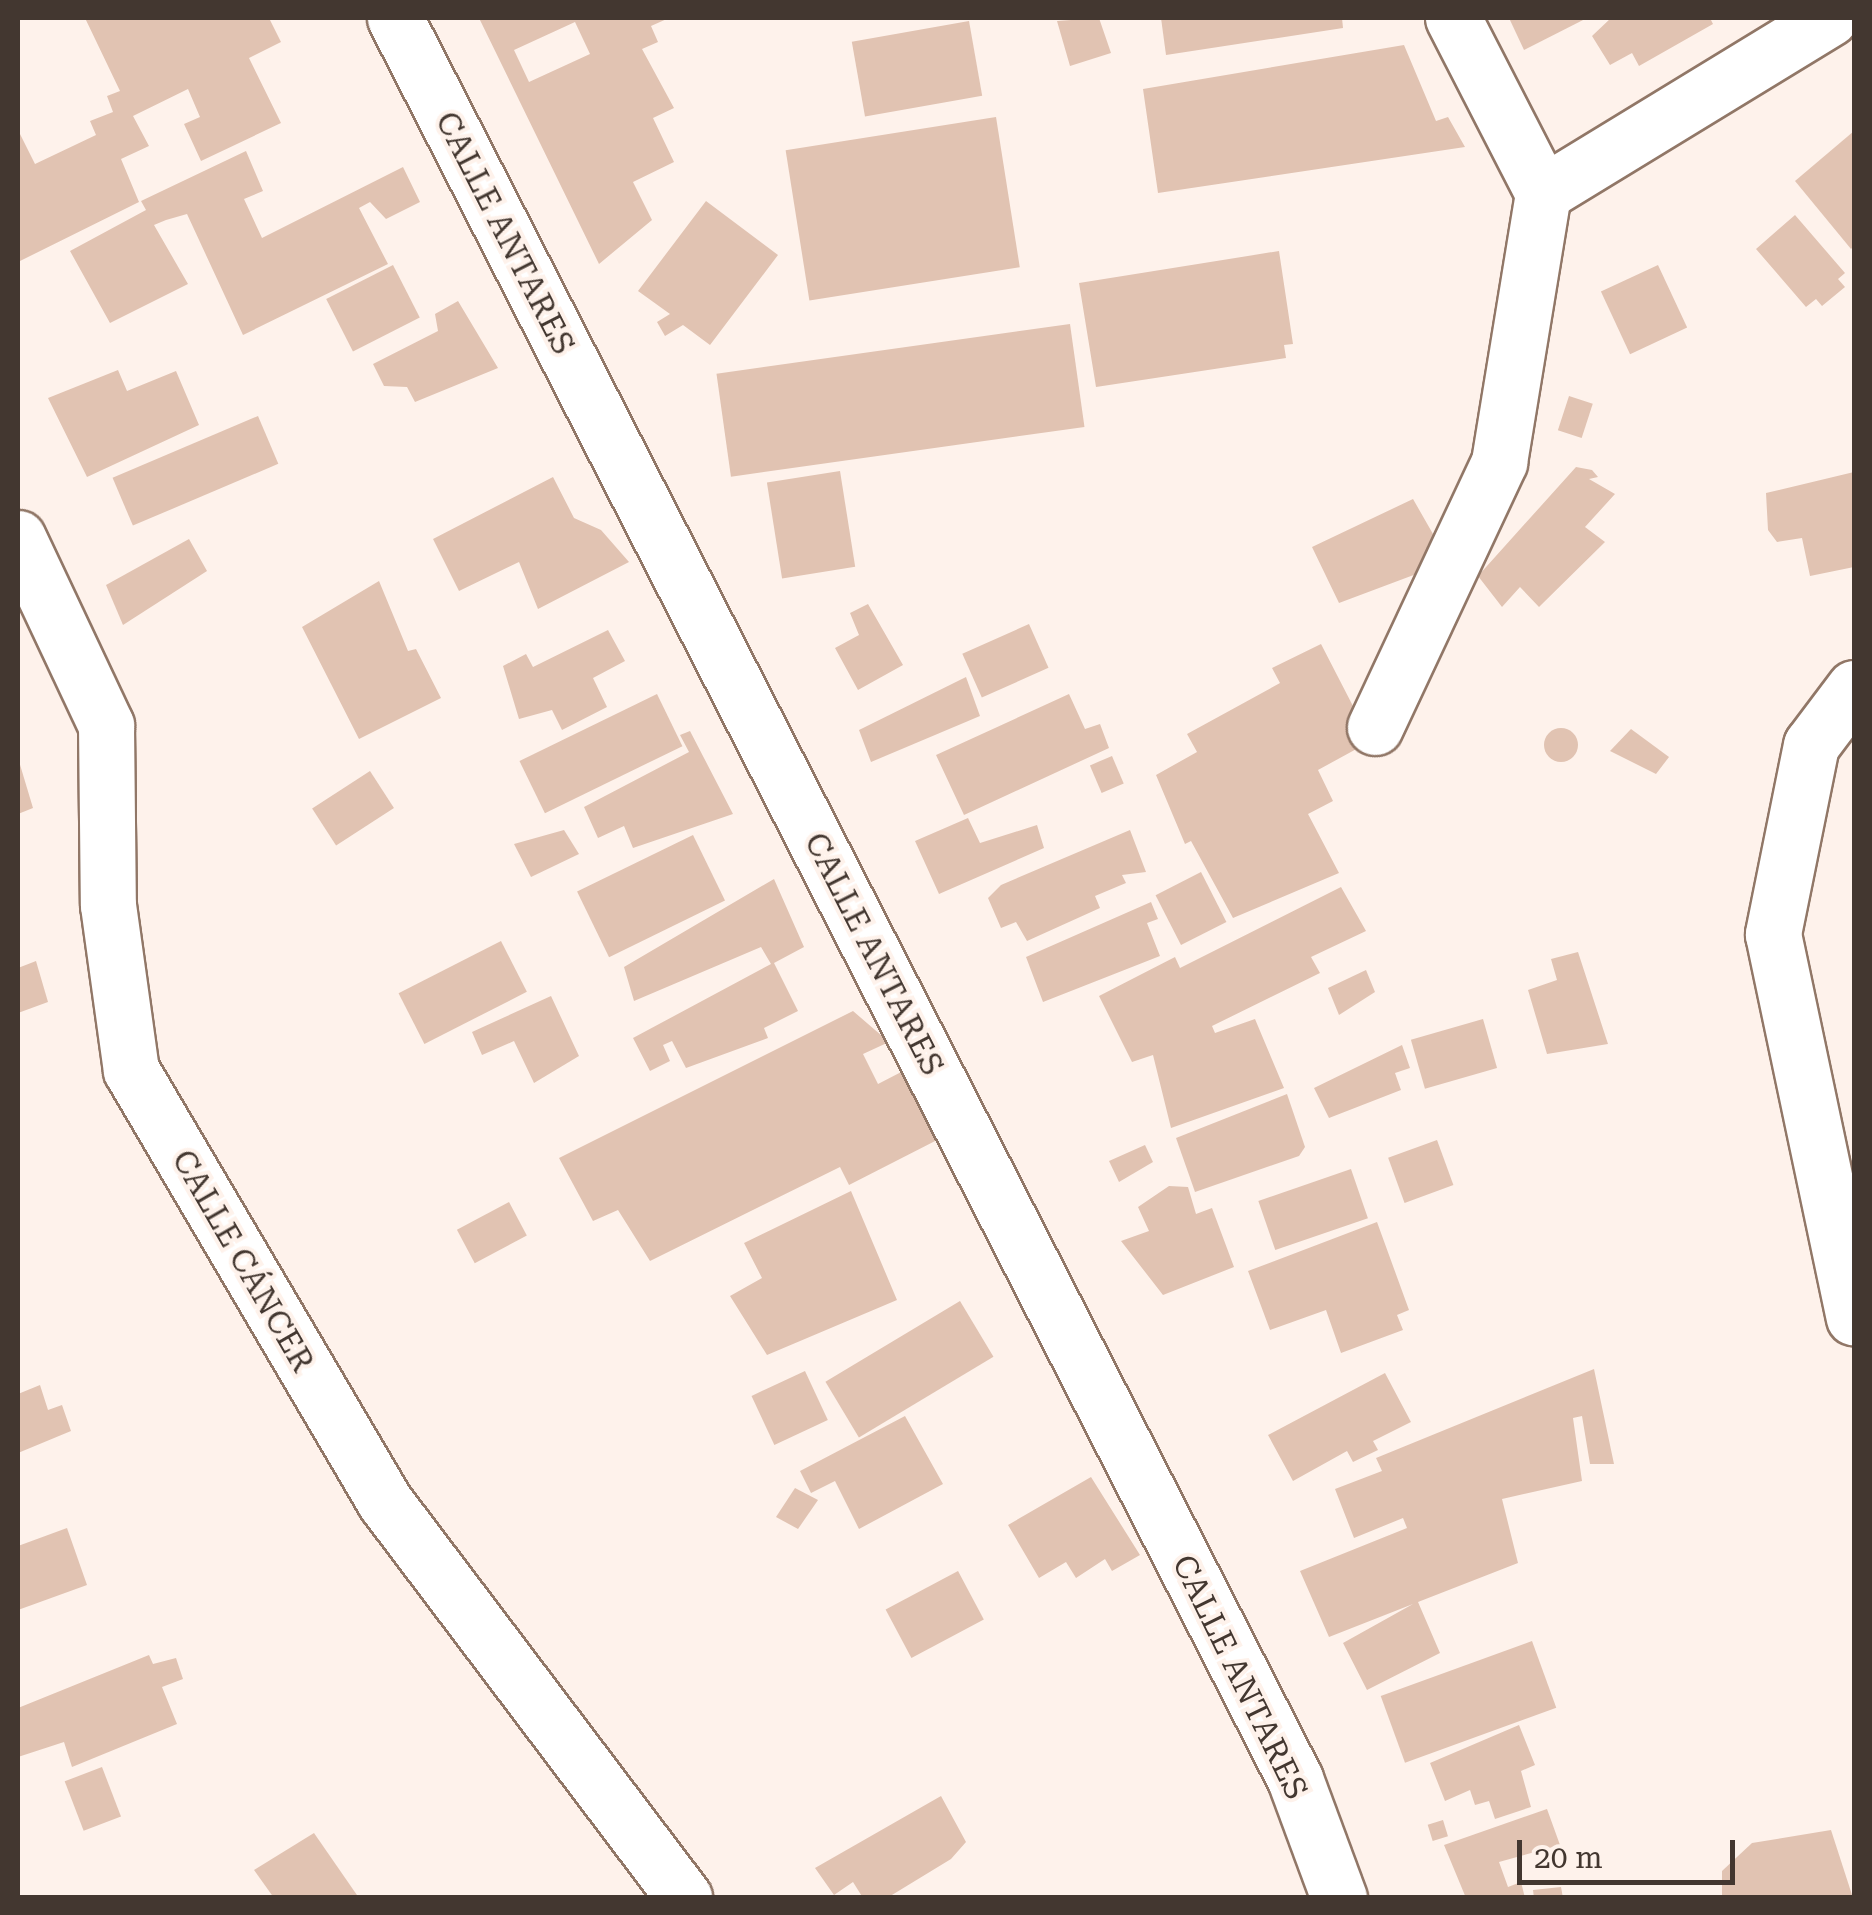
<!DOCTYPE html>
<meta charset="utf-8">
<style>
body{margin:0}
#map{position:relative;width:1872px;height:1915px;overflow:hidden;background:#fef2eb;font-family:"Roboto Serif",serif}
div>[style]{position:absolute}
.building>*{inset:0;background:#e1c3b2;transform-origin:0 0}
.round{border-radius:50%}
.roads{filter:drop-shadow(2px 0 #917767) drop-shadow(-2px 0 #917767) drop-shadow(0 2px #917767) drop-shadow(0 -2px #917767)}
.street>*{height:55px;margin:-27.5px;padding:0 27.5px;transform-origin:27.5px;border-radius:27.5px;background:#fff}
span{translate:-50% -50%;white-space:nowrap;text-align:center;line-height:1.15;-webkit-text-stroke:8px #fef2eb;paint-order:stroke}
.street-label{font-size:32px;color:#433730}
.frame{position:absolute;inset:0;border:20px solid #433730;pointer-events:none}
.scale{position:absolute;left:1517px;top:1840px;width:218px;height:45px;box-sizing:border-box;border:5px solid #433730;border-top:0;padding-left:12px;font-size:30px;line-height:35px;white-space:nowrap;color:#433730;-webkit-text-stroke:8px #fef2eb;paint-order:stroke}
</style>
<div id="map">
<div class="building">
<div style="clip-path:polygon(85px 18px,269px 18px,281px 42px,249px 58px,281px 123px,201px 161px,184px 124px,200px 117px,188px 89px,133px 116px,149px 146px,121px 159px,139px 202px,18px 262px,18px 130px,35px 164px,96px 135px,90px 121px,113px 112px,107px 96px,120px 91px)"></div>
<div style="clip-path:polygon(evenodd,479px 18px,669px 18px,651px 26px,658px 42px,642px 49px,674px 108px,653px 118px,674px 162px,633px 182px,652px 220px,599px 264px,479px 18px,575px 22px,590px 54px,529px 82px,514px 50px,575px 22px)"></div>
<div style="clip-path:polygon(1099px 18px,1111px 53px,1070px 66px,1057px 21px)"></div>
<div style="clip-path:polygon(1161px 18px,1342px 18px,1343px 28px,1166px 55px)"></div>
<div style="clip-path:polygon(1509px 18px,1587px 18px,1524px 50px)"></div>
<div style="clip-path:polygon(1611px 18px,1710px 18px,1713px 24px,1639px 66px,1632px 53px,1610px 65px,1592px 36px)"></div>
<div style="left:969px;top:21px;width:76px;height:119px;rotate:80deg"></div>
<div style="clip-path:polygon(1404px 45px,1436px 121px,1448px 117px,1465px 147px,1158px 193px,1143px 89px)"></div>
<div style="left:996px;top:117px;width:152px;height:213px;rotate:81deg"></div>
<div style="clip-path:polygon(1854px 131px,1854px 246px,1851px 249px,1795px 181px)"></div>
<div style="clip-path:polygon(246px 151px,263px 191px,244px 199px,262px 238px,403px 167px,420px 202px,386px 219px,370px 202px,359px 208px,388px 264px,243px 335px,187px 214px,166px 220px,154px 225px,188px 284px,110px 323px,70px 251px,146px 210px,141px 201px)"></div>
<div style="clip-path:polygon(706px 201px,778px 255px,710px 345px,683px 325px,665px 336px,657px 322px,670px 314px,638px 291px)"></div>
<div style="clip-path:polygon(1795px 215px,1845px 273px,1838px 279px,1845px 287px,1822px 306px,1816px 299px,1806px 307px,1756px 249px)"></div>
<div style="clip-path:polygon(1279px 251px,1293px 344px,1284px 345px,1286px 358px,1096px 387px,1079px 283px)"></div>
<div style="left:393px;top:265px;width:59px;height:75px;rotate:63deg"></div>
<div style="left:1658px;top:265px;width:69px;height:63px;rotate:65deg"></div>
<div style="clip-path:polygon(458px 301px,498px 368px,415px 402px,407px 387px,384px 386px,373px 364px,438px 331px,435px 314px)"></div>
<div style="left:1070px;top:324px;width:104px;height:357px;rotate:82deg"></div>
<div style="clip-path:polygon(118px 370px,127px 391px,176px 371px,199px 425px,87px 477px,48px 398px)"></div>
<div style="left:1569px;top:396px;width:25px;height:36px;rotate:18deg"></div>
<div style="left:258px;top:416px;width:52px;height:158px;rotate:67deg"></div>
<div style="clip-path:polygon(1576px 467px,1592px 470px,1598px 477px,1589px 479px,1615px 494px,1585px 527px,1605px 542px,1539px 607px,1520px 587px,1502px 607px,1478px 576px)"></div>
<div style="left:840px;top:471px;width:97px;height:74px;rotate:81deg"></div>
<div style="clip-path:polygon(1854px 472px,1854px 567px,1810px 576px,1802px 538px,1777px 542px,1768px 530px,1766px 493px)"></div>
<div style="clip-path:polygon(553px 477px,574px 518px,601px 530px,629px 562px,538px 609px,519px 562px,459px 591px,433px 539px)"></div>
<div style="clip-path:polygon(1413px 499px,1437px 541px,1427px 546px,1435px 567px,1339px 603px,1312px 547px)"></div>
<div style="clip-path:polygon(189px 539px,207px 571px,123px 625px,106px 585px)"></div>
<div style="clip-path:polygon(379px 581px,408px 651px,416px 649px,441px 698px,359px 739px,302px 627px)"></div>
<div style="clip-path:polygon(868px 604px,903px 665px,858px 690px,835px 648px,859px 635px,850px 613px)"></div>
<div style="left:1029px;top:624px;width:48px;height:73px;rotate:66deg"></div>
<div style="clip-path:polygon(608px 630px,625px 661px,593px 678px,607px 707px,562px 730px,552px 710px,519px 719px,503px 666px,526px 654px,533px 667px)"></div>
<div style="clip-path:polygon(1321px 644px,1371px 741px,1318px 770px,1333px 801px,1308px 814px,1339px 873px,1233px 918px,1191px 841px,1185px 844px,1156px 775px,1197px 752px,1187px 734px,1280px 683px,1272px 668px)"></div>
<div style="clip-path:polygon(966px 677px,980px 716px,871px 762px,859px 730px)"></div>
<div style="left:657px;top:694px;width:58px;height:153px;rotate:64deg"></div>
<div style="clip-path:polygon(1069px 694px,1085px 729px,1100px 724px,1109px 748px,964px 815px,936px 755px)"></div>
<div class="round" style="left:1544px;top:728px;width:34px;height:34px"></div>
<div style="clip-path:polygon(1631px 729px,1669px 757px,1656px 774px,1610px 751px)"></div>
<div style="clip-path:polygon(690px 731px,733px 814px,633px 848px,624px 826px,598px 838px,584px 807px,689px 752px,680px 735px)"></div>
<div style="left:1112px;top:756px;width:30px;height:24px;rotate:67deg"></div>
<div style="clip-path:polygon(18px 758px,33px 808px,18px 814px)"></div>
<div style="left:370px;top:771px;width:44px;height:69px;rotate:57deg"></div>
<div style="clip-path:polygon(968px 818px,980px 843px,1037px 825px,1044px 848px,939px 894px,915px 841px)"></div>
<div style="clip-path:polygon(564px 830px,579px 854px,531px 877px,514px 844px)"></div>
<div style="clip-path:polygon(1130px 830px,1146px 872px,1122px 875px,1126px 883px,1095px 896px,1100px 908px,1027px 941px,1016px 922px,1001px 928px,988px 898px,1001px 885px)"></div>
<div style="left:693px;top:835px;width:73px;height:129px;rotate:64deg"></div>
<div style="left:1201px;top:872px;width:56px;height:51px;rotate:63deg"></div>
<div style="clip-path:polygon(774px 879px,804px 947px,774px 963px,798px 1011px,764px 1028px,768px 1038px,686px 1068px,672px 1041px,663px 1045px,670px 1061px,650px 1071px,633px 1038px,771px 964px,761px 947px,634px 1001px,624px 967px)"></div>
<div style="clip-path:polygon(1341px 887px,1366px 931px,1311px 957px,1320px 973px,1212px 1026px,1215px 1033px,1255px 1019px,1284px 1088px,1171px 1128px,1153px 1055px,1132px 1062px,1099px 996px,1175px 957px,1180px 968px)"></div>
<div style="clip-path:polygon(1151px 902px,1158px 919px,1147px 923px,1160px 956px,1043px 1002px,1026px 957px)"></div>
<div style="left:501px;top:941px;width:57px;height:115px;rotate:63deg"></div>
<div style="clip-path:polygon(1578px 952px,1608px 1044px,1547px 1054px,1528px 990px,1557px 980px,1551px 959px)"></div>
<div style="clip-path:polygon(36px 961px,48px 1002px,18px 1013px,18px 968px)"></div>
<div style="clip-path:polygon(1366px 970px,1375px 992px,1339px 1015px,1328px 988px)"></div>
<div style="clip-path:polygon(551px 996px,579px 1056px,534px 1083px,514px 1041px,482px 1055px,472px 1032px)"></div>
<div style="clip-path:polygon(853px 1011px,889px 1042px,863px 1054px,878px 1084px,909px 1068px,941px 1138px,849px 1185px,840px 1167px,650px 1261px,618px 1210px,593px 1221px,559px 1158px)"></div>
<div style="left:1483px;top:1019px;width:51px;height:75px;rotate:74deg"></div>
<div style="clip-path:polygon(1402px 1045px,1410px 1068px,1395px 1073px,1401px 1090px,1329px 1118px,1314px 1088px)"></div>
<div style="clip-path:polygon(1287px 1094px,1305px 1147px,1299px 1156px,1195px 1192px,1176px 1138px)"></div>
<div style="left:1437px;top:1140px;width:48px;height:52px;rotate:70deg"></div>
<div style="clip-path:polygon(1145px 1145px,1153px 1162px,1119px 1182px,1109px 1161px)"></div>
<div style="left:1351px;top:1169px;width:52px;height:98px;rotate:71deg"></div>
<div style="clip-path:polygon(1169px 1186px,1188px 1187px,1196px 1214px,1212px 1208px,1234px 1267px,1163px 1295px,1121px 1241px,1149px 1231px,1138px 1207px)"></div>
<div style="clip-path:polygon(851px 1191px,897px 1300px,767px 1355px,730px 1296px,762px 1278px,744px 1243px)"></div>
<div style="left:509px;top:1202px;width:38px;height:59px;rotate:62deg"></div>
<div style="clip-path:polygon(1377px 1222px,1409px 1310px,1397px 1315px,1403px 1330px,1341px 1353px,1326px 1310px,1270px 1330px,1248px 1271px)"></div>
<div style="left:960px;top:1301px;width:65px;height:157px;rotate:59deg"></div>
<div style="clip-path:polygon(1594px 1369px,1614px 1464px,1590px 1464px,1582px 1416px,1573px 1418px,1582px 1481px,1502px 1499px,1518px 1563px,1418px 1602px,1440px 1653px,1367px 1690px,1343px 1643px,1413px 1604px,1329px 1637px,1300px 1571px,1407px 1528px,1403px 1518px,1354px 1538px,1335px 1489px,1382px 1471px,1376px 1458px)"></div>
<div style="left:805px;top:1371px;width:54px;height:59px;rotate:65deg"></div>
<div style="clip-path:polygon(1385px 1373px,1411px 1422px,1373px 1441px,1378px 1450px,1353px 1462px,1347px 1451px,1293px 1481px,1268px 1435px)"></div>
<div style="clip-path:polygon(40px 1385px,48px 1410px,62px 1405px,71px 1431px,18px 1453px,18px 1394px)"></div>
<div style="clip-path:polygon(905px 1416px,943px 1484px,859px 1529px,835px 1481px,811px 1493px,800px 1471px)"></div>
<div style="clip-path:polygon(1091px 1477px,1140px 1555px,1112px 1571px,1105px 1559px,1076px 1578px,1066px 1562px,1039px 1578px,1008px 1525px)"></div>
<div style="clip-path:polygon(795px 1488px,818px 1500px,798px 1529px,776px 1517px)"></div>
<div style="clip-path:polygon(67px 1528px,87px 1585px,18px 1610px,18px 1546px)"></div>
<div style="left:958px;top:1571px;width:55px;height:82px;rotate:62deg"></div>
<div style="left:1532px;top:1641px;width:71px;height:161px;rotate:70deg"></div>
<div style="clip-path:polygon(149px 1655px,153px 1664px,176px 1658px,183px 1679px,162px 1687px,177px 1724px,72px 1767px,64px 1742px,18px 1757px,18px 1708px)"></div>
<div style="clip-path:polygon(1519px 1725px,1535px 1765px,1521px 1771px,1531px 1807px,1495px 1819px,1489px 1801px,1475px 1805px,1470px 1790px,1445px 1801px,1430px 1763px)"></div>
<div style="left:102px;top:1767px;width:53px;height:40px;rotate:69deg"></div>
<div style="clip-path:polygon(941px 1796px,966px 1842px,951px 1859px,887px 1898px,863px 1898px,853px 1882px,834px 1895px,815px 1868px)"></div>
<div style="clip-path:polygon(1547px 1809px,1560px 1845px,1499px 1862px,1508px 1887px,1521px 1882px,1525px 1898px,1466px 1898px,1444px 1845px)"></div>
<div style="left:1443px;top:1820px;width:17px;height:16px;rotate:73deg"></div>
<div style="clip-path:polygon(1831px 1830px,1853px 1898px,1722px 1898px,1722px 1871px,1752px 1843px)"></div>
<div style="clip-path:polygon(314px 1833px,359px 1898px,274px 1898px,254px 1870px)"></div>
<div style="clip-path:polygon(1561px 1887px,1563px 1898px,1534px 1898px,1533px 1890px)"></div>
</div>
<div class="roads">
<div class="street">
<div style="left:395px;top:18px;width:1978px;rotate:62.93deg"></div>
<div style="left:1295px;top:1779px;width:127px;rotate:69.7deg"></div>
<div style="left:1453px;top:18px;width:197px;rotate:62.8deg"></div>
<div style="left:1543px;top:193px;width:336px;rotate:-31.4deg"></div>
<div style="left:18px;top:538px;width:207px;rotate:64.8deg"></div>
<div style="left:106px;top:725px;width:180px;rotate:89.4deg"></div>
<div style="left:108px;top:905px;width:167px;rotate:82.1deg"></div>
<div style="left:131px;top:1070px;width:501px;rotate:59.55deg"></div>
<div style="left:385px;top:1502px;width:496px;rotate:52.9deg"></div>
<div style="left:1854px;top:688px;width:71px;rotate:127deg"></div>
<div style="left:1811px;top:745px;width:193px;rotate:101.4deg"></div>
<div style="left:1773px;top:934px;width:392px;rotate:78.1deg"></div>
<div style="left:1375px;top:727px;width:293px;rotate:-64.9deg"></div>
<div style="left:1499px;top:462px;width:273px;rotate:-80.7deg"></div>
</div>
</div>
<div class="street-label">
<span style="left:505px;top:233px;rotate:63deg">CALLE ANTARES</span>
<span style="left:874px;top:954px;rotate:63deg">CALLE ANTARES</span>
<span style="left:243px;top:1261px;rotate:60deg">CALLE CÁNCER</span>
<span style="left:1240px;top:1677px;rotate:64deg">CALLE ANTARES</span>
</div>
<div class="frame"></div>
<div class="scale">20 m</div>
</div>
